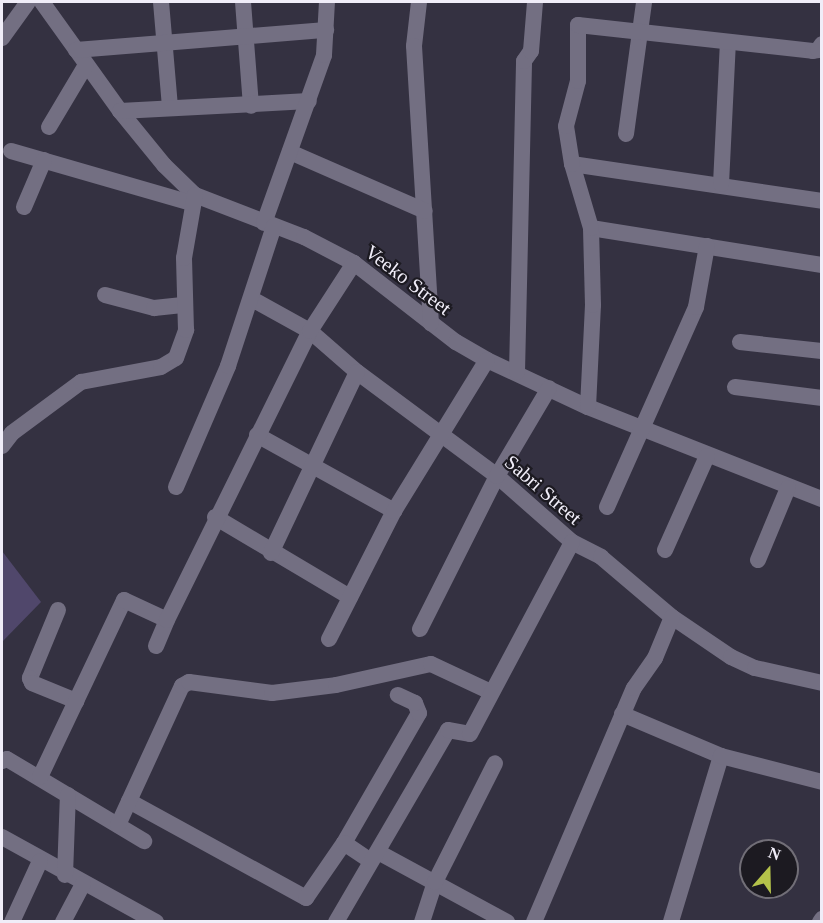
<!DOCTYPE html>
<style>
body{margin:0}
#map{position:relative;width:823px;height:923px;overflow:hidden;background:#343141;font-family:"Times New Roman",serif}
div>[style]{position:absolute}
.green>*{inset:0;background:#50476b}
.street>*{height:16px;margin:-8px;padding:0 8px;transform-origin:8px;border-radius:8px;background:#736f82}
span{translate:-50% -50%;white-space:nowrap;text-align:center;line-height:1.15;-webkit-text-stroke:4.5px #1c1a21;paint-order:stroke}
.street-label{font-size:20px;color:#f0edf8}
.frame{position:absolute;inset:0;border:3px solid #f0edf8;pointer-events:none}
.north{position:absolute;left:739px;top:839px;width:60px;height:60px;box-sizing:border-box;background:#1c1a21;border:2px solid #716e77;border-radius:50%;rotate:20deg;font-size:16px;font-weight:700;line-height:24px;text-align:center;color:#f0edf8}
.north::after{content:'';display:block;margin:auto;width:21px;height:27px;background:#b4c24a;clip-path:polygon(50% 0,100% 100%,50% 72%,0 100%)}
</style>
<div id="map">
<div class="green">
<div style="clip-path:polygon(2px 551px,41px 602px,2px 642px)"></div>
</div>
<div class="street">
<div style="left:42px;top:2px;width:134px;rotate:54.4deg"></div>
<div style="left:120px;top:111px;width:70px;rotate:50.8deg"></div>
<div style="left:164px;top:165px;width:43px;rotate:44.1deg"></div>
<div style="left:195px;top:195px;width:117px;rotate:21.1deg"></div>
<div style="left:304px;top:237px;width:56px;rotate:27.5deg"></div>
<div style="left:354px;top:263px;width:129px;rotate:37.8deg"></div>
<div style="left:456px;top:342px;width:36px;rotate:30deg"></div>
<div style="left:487px;top:360px;width:111px;rotate:25deg"></div>
<div style="left:588px;top:407px;width:251px;rotate:21.5deg"></div>
<div style="left:161px;top:2px;width:106px;rotate:85.1deg"></div>
<div style="left:243px;top:2px;width:104px;rotate:85.6deg"></div>
<div style="left:419px;top:2px;width:44px;rotate:96.5deg"></div>
<div style="left:414px;top:46px;width:278px;rotate:86.5deg"></div>
<div style="left:2px;top:38px;width:44px;rotate:-54.2deg"></div>
<div style="left:76px;top:50px;width:251px;rotate:-4.6deg"></div>
<div style="left:120px;top:111px;width:189px;rotate:-3deg"></div>
<div style="left:49px;top:127px;width:72px;rotate:-59.2deg"></div>
<div style="left:626px;top:134px;width:133px;rotate:-82.2deg"></div>
<div style="left:11px;top:151px;width:187px;rotate:16.1deg"></div>
<div style="left:290px;top:152px;width:147px;rotate:23.6deg"></div>
<div style="left:572px;top:164px;width:253px;rotate:8.4deg"></div>
<div style="left:721px;top:184px;width:142px;rotate:-87.2deg"></div>
<div style="left:24px;top:207px;width:51px;rotate:-66.9deg"></div>
<div style="left:264px;top:223px;width:178px;rotate:-70.3deg"></div>
<div style="left:324px;top:55px;width:53px;rotate:-86.8deg"></div>
<div style="left:591px;top:228px;width:234px;rotate:9.1deg"></div>
<div style="left:105px;top:295px;width:51px;rotate:14.9deg"></div>
<div style="left:154px;top:308px;width:31px;rotate:-6deg"></div>
<div style="left:252px;top:299px;width:66px;rotate:28.9deg"></div>
<div style="left:310px;top:331px;width:62px;rotate:41.1deg"></div>
<div style="left:357px;top:372px;width:174px;rotate:36.6deg"></div>
<div style="left:497px;top:476px;width:100px;rotate:41.3deg"></div>
<div style="left:572px;top:542px;width:33px;rotate:27deg"></div>
<div style="left:601px;top:557px;width:93px;rotate:40.2deg"></div>
<div style="left:672px;top:617px;width:71px;rotate:34.1deg"></div>
<div style="left:731px;top:657px;width:26px;rotate:25deg"></div>
<div style="left:755px;top:668px;width:69px;rotate:12.6deg"></div>
<div style="left:740px;top:342px;width:82px;rotate:6.3deg"></div>
<div style="left:517px;top:372px;width:311px;rotate:-88.7deg"></div>
<div style="left:524px;top:61px;width:12px;rotate:-55deg"></div>
<div style="left:531px;top:51px;width:49px;rotate:-85.3deg"></div>
<div style="left:735px;top:387px;width:88px;rotate:7.2deg"></div>
<div style="left:588px;top:407px;width:102px;rotate:-87.2deg"></div>
<div style="left:593px;top:305px;width:77px;rotate:-91.5deg"></div>
<div style="left:591px;top:228px;width:67px;rotate:-106.5deg"></div>
<div style="left:572px;top:164px;width:38px;rotate:-99deg"></div>
<div style="left:566px;top:126px;width:47px;rotate:-75.1deg"></div>
<div style="left:578px;top:81px;width:56px;rotate:-90deg"></div>
<div style="left:578px;top:25px;width:236px;rotate:6.3deg"></div>
<div style="left:813px;top:51px;width:5px;rotate:-11deg"></div>
<div style="left:818px;top:50px;width:7px;rotate:-56deg"></div>
<div style="left:257px;top:435px;width:157px;rotate:29deg"></div>
<div style="left:2px;top:446px;width:16px;rotate:-52deg"></div>
<div style="left:12px;top:433px;width:86px;rotate:-36.5deg"></div>
<div style="left:81px;top:382px;width:81px;rotate:-10.6deg"></div>
<div style="left:161px;top:367px;width:17px;rotate:-31deg"></div>
<div style="left:176px;top:358px;width:30px;rotate:-70deg"></div>
<div style="left:186px;top:330px;width:72px;rotate:-91.6deg"></div>
<div style="left:184px;top:258px;width:64px;rotate:-80.1deg"></div>
<div style="left:176px;top:487px;width:132px;rotate:-66.7deg"></div>
<div style="left:228px;top:366px;width:147px;rotate:-71.8deg"></div>
<div style="left:607px;top:507px;width:219px;rotate:-66deg"></div>
<div style="left:696px;top:307px;width:62px;rotate:-79.8deg"></div>
<div style="left:215px;top:517px;width:157px;rotate:30.7deg"></div>
<div style="left:665px;top:550px;width:103px;rotate:-65.9deg"></div>
<div style="left:271px;top:553px;width:200px;rotate:-64.6deg"></div>
<div style="left:758px;top:560px;width:78px;rotate:-67.4deg"></div>
<div style="left:58px;top:610px;width:74px;rotate:112.4deg"></div>
<div style="left:30px;top:678px;width:5px;rotate:68deg"></div>
<div style="left:32px;top:683px;width:48px;rotate:22.2deg"></div>
<div style="left:420px;top:629px;width:171px;rotate:-63.3deg"></div>
<div style="left:497px;top:476px;width:102px;rotate:-59.4deg"></div>
<div style="left:329px;top:639px;width:144px;rotate:-63.1deg"></div>
<div style="left:394px;top:511px;width:177px;rotate:-58.4deg"></div>
<div style="left:156px;top:646px;width:28px;rotate:-67deg"></div>
<div style="left:622px;top:714px;width:108px;rotate:23deg"></div>
<div style="left:721px;top:756px;width:173px;rotate:106.8deg"></div>
<div style="left:721px;top:756px;width:104px;rotate:14.4deg"></div>
<div style="left:2px;top:761px;width:5px;rotate:-22deg"></div>
<div style="left:7px;top:759px;width:160px;rotate:30.9deg"></div>
<div style="left:40px;top:777px;width:196px;rotate:-64.6deg"></div>
<div style="left:124px;top:600px;width:47px;rotate:24.9deg"></div>
<div style="left:167px;top:620px;width:322px;rotate:-63.7deg"></div>
<div style="left:310px;top:331px;width:81px;rotate:-57.1deg"></div>
<div style="left:129px;top:801px;width:202px;rotate:28.7deg"></div>
<div style="left:306px;top:898px;width:67px;rotate:-55.4deg"></div>
<div style="left:344px;top:843px;width:150px;rotate:-60deg"></div>
<div style="left:419px;top:713px;width:11px;rotate:-112deg"></div>
<div style="left:415px;top:703px;width:19px;rotate:-155deg"></div>
<div style="left:118px;top:825px;width:153px;rotate:-65.3deg"></div>
<div style="left:182px;top:686px;width:8px;rotate:-30deg"></div>
<div style="left:189px;top:682px;width:84px;rotate:7.5deg"></div>
<div style="left:272px;top:693px;width:64px;rotate:-7.1deg"></div>
<div style="left:336px;top:685px;width:97px;rotate:-12.5deg"></div>
<div style="left:431px;top:664px;width:66px;rotate:25deg"></div>
<div style="left:2px;top:837px;width:176px;rotate:28.9deg"></div>
<div style="left:344px;top:843px;width:32px;rotate:34deg"></div>
<div style="left:378px;top:852px;width:147px;rotate:28.5deg"></div>
<div style="left:65px;top:875px;width:80px;rotate:-87.9deg"></div>
<div style="left:12px;top:922px;width:67px;rotate:-65.3deg"></div>
<div style="left:63px;top:922px;width:43px;rotate:-62.2deg"></div>
<div style="left:336px;top:922px;width:222px;rotate:-59.7deg"></div>
<div style="left:448px;top:730px;width:22px;rotate:10deg"></div>
<div style="left:470px;top:734px;width:217px;rotate:-62deg"></div>
<div style="left:422px;top:922px;width:42px;rotate:-72deg"></div>
<div style="left:435px;top:882px;width:133px;rotate:-63.2deg"></div>
<div style="left:534px;top:922px;width:254px;rotate:-66.9deg"></div>
<div style="left:634px;top:688px;width:37px;rotate:-55deg"></div>
<div style="left:655px;top:658px;width:44px;rotate:-67.5deg"></div>
<div style="left:820px;top:922px;width:4px;rotate:-56deg"></div>
</div>
<div class="street-label">
<span style="left:408px;top:280px;rotate:37deg">Veeko Street</span>
<span style="left:543px;top:490px;rotate:41deg">Sabri Street</span>
</div>
<div class="frame"></div>
<div class="north">N</div>
</div>
